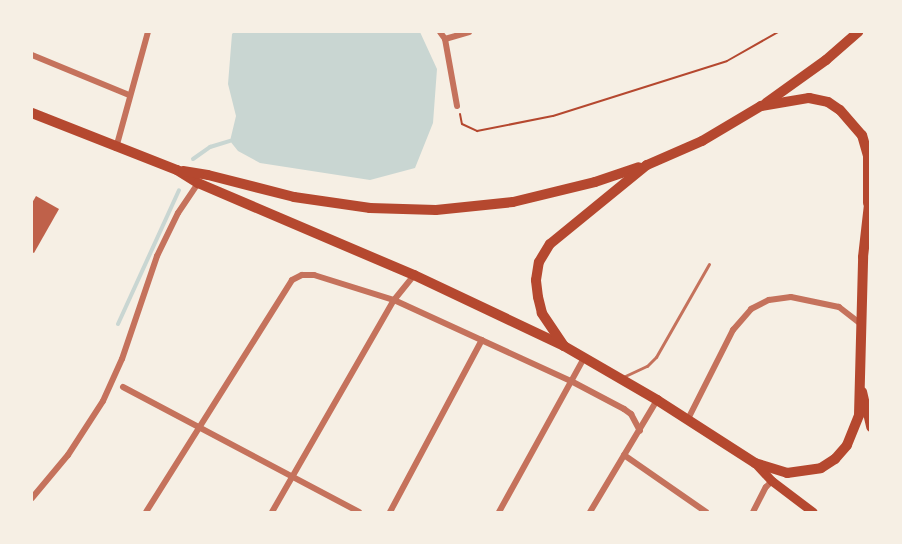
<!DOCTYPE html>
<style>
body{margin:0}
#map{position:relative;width:902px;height:544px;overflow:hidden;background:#f6efe4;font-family:"DM Sans",sans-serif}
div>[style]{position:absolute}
.water>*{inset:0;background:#c9d6d2}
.stream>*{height:4px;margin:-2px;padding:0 2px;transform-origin:2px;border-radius:2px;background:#c9d6d2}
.building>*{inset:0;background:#bf614a}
.path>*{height:2px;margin:-1px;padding:0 1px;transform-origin:1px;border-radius:1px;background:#b5482f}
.service>*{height:3px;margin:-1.5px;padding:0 1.5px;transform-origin:1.5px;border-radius:1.5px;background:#c5725c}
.minor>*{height:6px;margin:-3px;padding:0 3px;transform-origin:3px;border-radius:3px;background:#c5725c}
.secondary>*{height:9px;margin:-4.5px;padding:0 4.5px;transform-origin:4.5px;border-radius:4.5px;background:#b5482f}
.trunk>*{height:10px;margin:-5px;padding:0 5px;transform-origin:5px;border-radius:5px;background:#b5482f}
span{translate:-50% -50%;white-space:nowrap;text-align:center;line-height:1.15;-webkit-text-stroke:6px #f6efe4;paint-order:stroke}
.frame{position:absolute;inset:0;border:33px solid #f6efe4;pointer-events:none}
</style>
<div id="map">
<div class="water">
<div style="clip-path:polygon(234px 32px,420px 32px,437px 69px,433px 123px,415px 168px,370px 180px,260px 163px,238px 151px,230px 141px,236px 116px,228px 84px,232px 34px)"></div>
</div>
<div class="stream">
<div style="left:193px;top:159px;width:21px;rotate:-35deg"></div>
<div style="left:210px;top:147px;width:21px;rotate:-17deg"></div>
<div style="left:118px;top:324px;width:147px;rotate:-65.5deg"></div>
</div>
<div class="building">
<div style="clip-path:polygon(36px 196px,59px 209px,34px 253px,32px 252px,32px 203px)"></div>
</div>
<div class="path">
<div style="left:460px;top:114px;width:10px;rotate:79deg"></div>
<div style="left:462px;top:124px;width:17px;rotate:25deg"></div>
<div style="left:477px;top:131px;width:77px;rotate:-11.2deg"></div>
<div style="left:553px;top:116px;width:182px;rotate:-17.5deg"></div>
<div style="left:727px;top:61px;width:59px;rotate:-29.6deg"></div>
</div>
<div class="service">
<div style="left:623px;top:377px;width:26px;rotate:-25deg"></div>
<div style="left:647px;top:366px;width:13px;rotate:-45deg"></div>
<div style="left:656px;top:357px;width:107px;rotate:-60.3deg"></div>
</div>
<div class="minor">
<div style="left:440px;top:32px;width:9px;rotate:54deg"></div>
<div style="left:445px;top:39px;width:68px;rotate:79.8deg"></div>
<div style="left:445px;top:39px;width:25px;rotate:-16deg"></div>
<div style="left:32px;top:55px;width:105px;rotate:22.4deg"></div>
<div style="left:116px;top:148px;width:120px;rotate:-74.6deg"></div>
<div style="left:123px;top:387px;width:267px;rotate:27.9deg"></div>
<div style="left:688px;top:419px;width:100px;rotate:-63.2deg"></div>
<div style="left:733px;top:330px;width:28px;rotate:-49deg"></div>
<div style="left:751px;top:309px;width:20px;rotate:-27deg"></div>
<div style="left:769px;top:300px;width:22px;rotate:-8deg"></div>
<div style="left:791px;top:297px;width:49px;rotate:11.8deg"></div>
<div style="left:839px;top:307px;width:28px;rotate:38deg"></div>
<div style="left:624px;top:455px;width:100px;rotate:34.8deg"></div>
<div style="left:32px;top:498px;width:56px;rotate:-50.1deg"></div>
<div style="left:68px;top:455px;width:64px;rotate:-57.1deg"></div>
<div style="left:103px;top:401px;width:46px;rotate:-65.7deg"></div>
<div style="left:122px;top:359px;width:109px;rotate:-71.2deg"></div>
<div style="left:157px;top:256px;width:48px;rotate:-64deg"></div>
<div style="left:178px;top:213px;width:36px;rotate:-56deg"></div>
<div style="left:146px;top:512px;width:274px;rotate:-57.8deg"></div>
<div style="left:292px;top:280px;width:11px;rotate:-27deg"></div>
<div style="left:302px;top:275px;width:12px"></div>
<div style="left:314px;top:275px;width:84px;rotate:17.4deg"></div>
<div style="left:394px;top:300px;width:195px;rotate:24.6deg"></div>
<div style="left:571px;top:381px;width:60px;rotate:27.8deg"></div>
<div style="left:624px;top:409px;width:9px;rotate:36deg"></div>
<div style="left:631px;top:414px;width:19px;rotate:62deg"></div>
<div style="left:272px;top:512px;width:245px;rotate:-60.1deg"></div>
<div style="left:394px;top:300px;width:32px;rotate:-51deg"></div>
<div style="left:390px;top:512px;width:195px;rotate:-61.9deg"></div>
<div style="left:499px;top:512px;width:176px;rotate:-61.1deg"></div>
<div style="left:590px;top:512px;width:131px;rotate:-59.1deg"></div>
<div style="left:753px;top:512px;width:28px;rotate:-63deg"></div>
<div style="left:766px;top:487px;width:8px;rotate:-45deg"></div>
</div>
<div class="secondary">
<div style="left:862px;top:391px;width:37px;rotate:77deg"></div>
<div style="left:755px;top:463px;width:25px;rotate:47deg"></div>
<div style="left:772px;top:481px;width:51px;rotate:37.1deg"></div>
</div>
<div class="trunk">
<div style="left:766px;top:103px;width:74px;rotate:-35.6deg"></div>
<div style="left:826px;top:60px;width:43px;rotate:-41.2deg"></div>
<div style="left:32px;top:113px;width:156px;rotate:21.5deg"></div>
<div style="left:177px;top:170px;width:25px;rotate:32deg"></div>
<div style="left:198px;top:183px;width:235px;rotate:23.1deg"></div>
<div style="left:414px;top:275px;width:166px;rotate:25.3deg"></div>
<div style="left:564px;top:346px;width:108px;rotate:30.1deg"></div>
<div style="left:657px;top:400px;width:117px;rotate:32.7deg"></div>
<div style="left:755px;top:463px;width:34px;rotate:17deg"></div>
<div style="left:787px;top:473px;width:34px;rotate:-8deg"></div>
<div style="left:821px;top:468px;width:17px;rotate:-33deg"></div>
<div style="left:835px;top:459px;width:18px;rotate:-49deg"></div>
<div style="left:847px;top:445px;width:32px;rotate:-68deg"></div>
<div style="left:859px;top:415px;width:158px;rotate:-88.5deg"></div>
<div style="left:863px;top:257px;width:61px;rotate:-83.5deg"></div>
<div style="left:183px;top:171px;width:25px;rotate:9deg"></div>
<div style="left:208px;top:175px;width:89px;rotate:14.3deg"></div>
<div style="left:294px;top:197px;width:77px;rotate:8.2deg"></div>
<div style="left:370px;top:208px;width:66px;rotate:1.7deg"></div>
<div style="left:436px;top:210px;width:77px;rotate:-5.9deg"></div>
<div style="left:513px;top:202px;width:84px;rotate:-13.7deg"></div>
<div style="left:595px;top:182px;width:46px;rotate:-18.8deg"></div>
<div style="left:564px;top:346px;width:40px;rotate:-124deg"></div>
<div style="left:542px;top:313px;width:16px;rotate:-104deg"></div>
<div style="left:538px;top:297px;width:17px;rotate:-97deg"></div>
<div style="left:536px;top:280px;width:18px;rotate:-81deg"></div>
<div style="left:539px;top:262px;width:21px;rotate:-59deg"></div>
<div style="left:550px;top:244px;width:125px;rotate:-39.2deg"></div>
<div style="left:647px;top:165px;width:60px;rotate:-23.6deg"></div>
<div style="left:702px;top:141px;width:69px;rotate:-30.7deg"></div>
<div style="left:761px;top:106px;width:49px;rotate:-9.5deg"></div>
<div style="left:809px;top:98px;width:19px;rotate:12deg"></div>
<div style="left:828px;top:102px;width:14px;rotate:34deg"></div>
<div style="left:840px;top:110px;width:33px;rotate:49deg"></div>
<div style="left:862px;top:135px;width:22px;rotate:74deg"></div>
<div style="left:868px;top:156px;width:47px;rotate:90deg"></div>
</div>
<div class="frame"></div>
</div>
